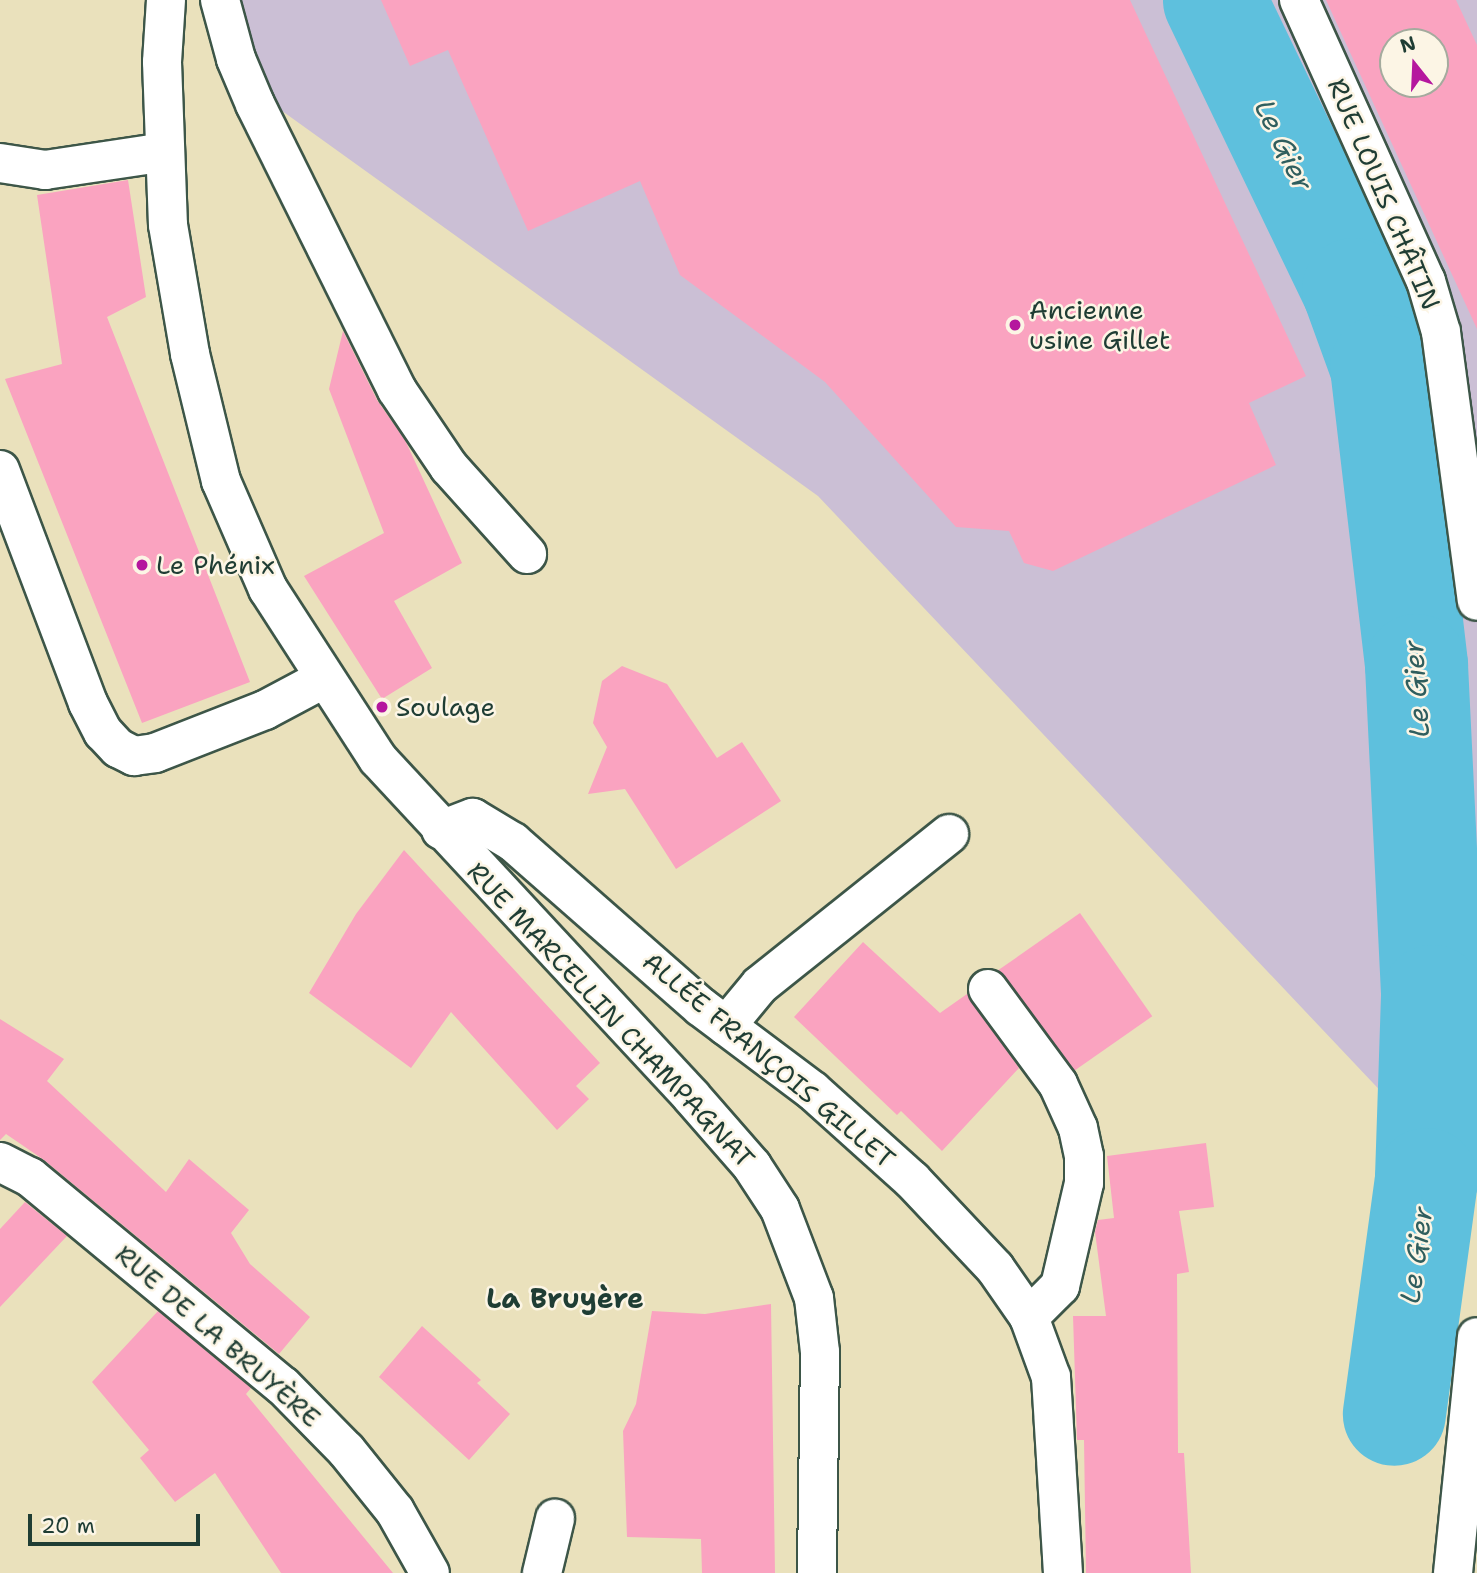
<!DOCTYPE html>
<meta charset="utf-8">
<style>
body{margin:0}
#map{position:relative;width:1477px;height:1573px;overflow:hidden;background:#eae1bc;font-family:"Shantell Sans",sans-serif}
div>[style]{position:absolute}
.industrial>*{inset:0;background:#cbbfd5}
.river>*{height:103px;margin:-51.5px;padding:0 51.5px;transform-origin:51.5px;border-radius:51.5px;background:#5ec0dd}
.building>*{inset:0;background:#faa3c0;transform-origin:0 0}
.roads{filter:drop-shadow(2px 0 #3d5648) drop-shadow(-2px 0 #3d5648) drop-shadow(0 2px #3d5648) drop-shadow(0 -2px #3d5648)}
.minor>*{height:38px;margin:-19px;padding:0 19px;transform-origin:19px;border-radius:19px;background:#fff}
.major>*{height:38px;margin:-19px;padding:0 19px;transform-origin:19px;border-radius:19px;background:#fff}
.dots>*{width:19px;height:19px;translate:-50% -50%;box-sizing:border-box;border:4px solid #fcf5e5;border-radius:50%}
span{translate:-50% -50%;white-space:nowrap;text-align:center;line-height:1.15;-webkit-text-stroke:5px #fcf5e5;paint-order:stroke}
.street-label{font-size:26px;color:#1f3d34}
.poi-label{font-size:26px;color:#1f3d34}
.left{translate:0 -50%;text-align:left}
.water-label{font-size:28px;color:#2f5e5e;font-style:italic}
.neighbourhood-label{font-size:28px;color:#1f3d34;font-weight:700}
.north{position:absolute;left:1379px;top:28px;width:70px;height:70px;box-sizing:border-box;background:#fcf5e5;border:2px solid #a4ab9e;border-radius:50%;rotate:342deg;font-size:19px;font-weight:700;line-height:28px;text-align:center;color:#1f3d34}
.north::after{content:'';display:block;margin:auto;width:24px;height:32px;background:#b5179e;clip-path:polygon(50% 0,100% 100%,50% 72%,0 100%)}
.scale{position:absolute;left:28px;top:1514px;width:172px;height:32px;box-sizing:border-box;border:4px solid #1f3d34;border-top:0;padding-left:9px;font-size:21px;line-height:24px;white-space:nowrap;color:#1f3d34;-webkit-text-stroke:5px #fcf5e5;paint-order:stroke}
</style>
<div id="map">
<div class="industrial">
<div style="clip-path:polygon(evenodd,228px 0,1477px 0,1477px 1193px,818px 496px,232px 75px,228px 0,1393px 42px,1435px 42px,1435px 84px,1393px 84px,1393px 42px)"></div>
</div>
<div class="river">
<div style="left:1214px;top:0;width:321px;rotate:64.3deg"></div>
<div style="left:1353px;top:289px;width:82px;rotate:70deg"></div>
<div style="left:1381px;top:366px;width:301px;rotate:83.3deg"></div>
<div style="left:1416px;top:665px;width:331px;rotate:87.2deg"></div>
<div style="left:1432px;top:996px;width:183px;rotate:91.9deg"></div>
<div style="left:1426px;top:1179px;width:237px;rotate:97.8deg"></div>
</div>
<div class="building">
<div style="clip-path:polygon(381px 0,1130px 0,1306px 376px,1249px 403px,1276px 465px,1053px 571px,1024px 563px,1009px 531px,956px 527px,825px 382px,680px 275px,640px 181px,528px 231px,448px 50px,410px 66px)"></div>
<div style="clip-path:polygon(evenodd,1326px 0,1456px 0,1477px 45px,1477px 329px,1326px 0,1393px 42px,1435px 42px,1435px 84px,1393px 84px,1393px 42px)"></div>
<div style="clip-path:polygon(128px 180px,146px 297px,107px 317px,250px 682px,142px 723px,5px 379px,62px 364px,37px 195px)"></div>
<div style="clip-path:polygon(343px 331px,377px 400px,405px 440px,462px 563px,394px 601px,432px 668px,382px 699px,304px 576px,384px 533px,329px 389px)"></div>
<div style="clip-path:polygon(622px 666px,667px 684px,717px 758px,742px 742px,781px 801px,676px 869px,625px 789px,588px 794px,607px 747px,593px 723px,602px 681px)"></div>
<div style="clip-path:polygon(404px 850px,600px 1063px,576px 1086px,589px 1099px,557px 1130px,451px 1012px,411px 1068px,309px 993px,356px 914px)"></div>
<div style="left:1080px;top:913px;width:126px;height:100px;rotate:55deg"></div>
<div style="clip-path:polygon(863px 942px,940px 1013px,967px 994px,1019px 1068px,942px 1151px,901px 1111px,897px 1115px,794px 1017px)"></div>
<div style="clip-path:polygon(0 1019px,64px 1059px,47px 1081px,166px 1192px,189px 1159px,249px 1210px,231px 1233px,250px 1264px,310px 1317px,279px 1354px,44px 1160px,6px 1134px,0 1140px)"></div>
<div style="clip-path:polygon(1206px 1143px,1214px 1207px,1179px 1211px,1189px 1272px,1177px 1274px,1178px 1453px,1184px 1453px,1191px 1573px,1086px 1573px,1084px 1440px,1077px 1440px,1073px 1316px,1106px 1316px,1095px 1232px,1098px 1220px,1114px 1218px,1107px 1156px)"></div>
<div style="clip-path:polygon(25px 1202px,67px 1236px,0 1307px,0 1229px)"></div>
<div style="clip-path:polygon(771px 1304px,775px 1573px,702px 1573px,701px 1539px,627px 1537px,623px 1431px,636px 1404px,652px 1311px,705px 1314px)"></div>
<div style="clip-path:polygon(158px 1311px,251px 1388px,246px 1394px,393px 1573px,281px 1573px,215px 1473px,175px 1502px,140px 1458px,149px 1450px,92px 1382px)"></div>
<div style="clip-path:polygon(422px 1326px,481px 1380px,477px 1383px,510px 1414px,469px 1460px,379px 1377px)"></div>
</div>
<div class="roads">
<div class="minor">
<div style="left:220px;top:0;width:61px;rotate:74.8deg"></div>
<div style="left:236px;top:59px;width:49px;rotate:67.1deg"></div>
<div style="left:255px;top:104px;width:319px;rotate:63.6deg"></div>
<div style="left:397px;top:390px;width:93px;rotate:56deg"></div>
<div style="left:449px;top:467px;width:117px;rotate:48.1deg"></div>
<div style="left:1299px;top:0;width:308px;rotate:65.7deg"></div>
<div style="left:1426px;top:281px;width:53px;rotate:73.6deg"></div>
<div style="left:1441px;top:332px;width:271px;rotate:82.4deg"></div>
<div style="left:0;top:163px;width:46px;rotate:8.8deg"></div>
<div style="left:45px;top:170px;width:121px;rotate:-8.5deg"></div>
<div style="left:0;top:470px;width:249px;rotate:69.3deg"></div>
<div style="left:88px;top:703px;width:33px;rotate:63deg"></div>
<div style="left:103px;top:732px;width:22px;rotate:47deg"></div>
<div style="left:118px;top:748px;width:18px;rotate:27deg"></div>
<div style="left:134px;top:756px;width:21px;rotate:-8deg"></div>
<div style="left:155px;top:753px;width:118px;rotate:-21.4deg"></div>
<div style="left:265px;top:710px;width:66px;rotate:-28.1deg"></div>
<div style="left:441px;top:830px;width:34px;rotate:-21deg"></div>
<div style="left:473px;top:818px;width:47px;rotate:31deg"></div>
<div style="left:513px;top:842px;width:250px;rotate:41.3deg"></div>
<div style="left:701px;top:1007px;width:140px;rotate:36.9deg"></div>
<div style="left:813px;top:1091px;width:133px;rotate:42deg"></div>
<div style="left:912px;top:1180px;width:121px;rotate:46.7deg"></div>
<div style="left:995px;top:1268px;width:60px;rotate:55.2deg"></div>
<div style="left:1029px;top:1317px;width:64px;rotate:69.9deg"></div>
<div style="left:1051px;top:1377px;width:196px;rotate:86.5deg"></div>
<div style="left:988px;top:989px;width:118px;rotate:53.6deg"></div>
<div style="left:1058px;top:1084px;width:48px;rotate:65.6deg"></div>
<div style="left:1078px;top:1128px;width:29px;rotate:78deg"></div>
<div style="left:1084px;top:1156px;width:27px;rotate:90deg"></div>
<div style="left:1084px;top:1183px;width:106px;rotate:103.1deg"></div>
<div style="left:1060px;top:1286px;width:44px;rotate:135deg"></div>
<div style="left:726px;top:1026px;width:53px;rotate:-50.3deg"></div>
<div style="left:760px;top:985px;width:242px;rotate:-38.6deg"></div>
<div style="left:0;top:1162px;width:34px;rotate:27deg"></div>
<div style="left:30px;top:1177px;width:328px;rotate:39.6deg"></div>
<div style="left:283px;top:1386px;width:90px;rotate:45.5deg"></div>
<div style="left:346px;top:1450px;width:78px;rotate:51.2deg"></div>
<div style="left:395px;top:1511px;width:71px;rotate:60.6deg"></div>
<div style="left:542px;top:1573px;width:56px;rotate:-76.5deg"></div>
<div style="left:1453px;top:1573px;width:237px;rotate:-84.2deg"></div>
</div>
<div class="major">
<div style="left:166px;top:0;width:62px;rotate:93.7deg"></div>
<div style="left:162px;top:62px;width:163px;rotate:87.9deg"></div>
<div style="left:168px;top:225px;width:131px;rotate:80.3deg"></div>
<div style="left:190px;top:354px;width:131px;rotate:76.3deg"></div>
<div style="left:221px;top:481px;width:118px;rotate:66.5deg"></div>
<div style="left:268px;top:589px;width:202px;rotate:57.1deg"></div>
<div style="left:378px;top:759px;width:460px;rotate:47.1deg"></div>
<div style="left:691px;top:1096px;width:93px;rotate:48.9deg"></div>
<div style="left:752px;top:1166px;width:51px;rotate:56.9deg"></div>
<div style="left:780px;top:1209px;width:95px;rotate:69.1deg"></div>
<div style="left:814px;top:1298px;width:54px;rotate:83.7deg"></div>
<div style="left:820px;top:1352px;width:221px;rotate:90.8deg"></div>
</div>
</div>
<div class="dots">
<div style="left:1015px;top:325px;background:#b5179e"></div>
<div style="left:142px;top:565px;background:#b5179e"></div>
<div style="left:382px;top:707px;background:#b5179e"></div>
</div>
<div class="street-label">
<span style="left:1384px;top:194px;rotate:67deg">RUE LOUIS CHÂTIN</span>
<span style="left:611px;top:1015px;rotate:47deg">RUE MARCELLIN CHAMPAGNAT</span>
<span style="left:769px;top:1060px;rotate:40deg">ALLÉE FRANÇOIS GILLET</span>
<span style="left:218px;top:1336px;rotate:41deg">RUE DE LA BRUYÈRE</span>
</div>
<div class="poi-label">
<span class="left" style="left:1029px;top:325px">Ancienne<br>usine Gillet</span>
<span class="left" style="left:156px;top:565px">Le Phénix</span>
<span class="left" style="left:396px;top:707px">Soulage</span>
</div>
<div class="water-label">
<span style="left:1284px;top:145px;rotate:64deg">Le Gier</span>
<span style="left:1416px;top:689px;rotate:-94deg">Le Gier</span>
<span style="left:1416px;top:1255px;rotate:-82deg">Le Gier</span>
</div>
<div class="neighbourhood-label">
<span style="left:565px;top:1298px">La Bruyère</span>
</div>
<div class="north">N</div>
<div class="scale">20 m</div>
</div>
